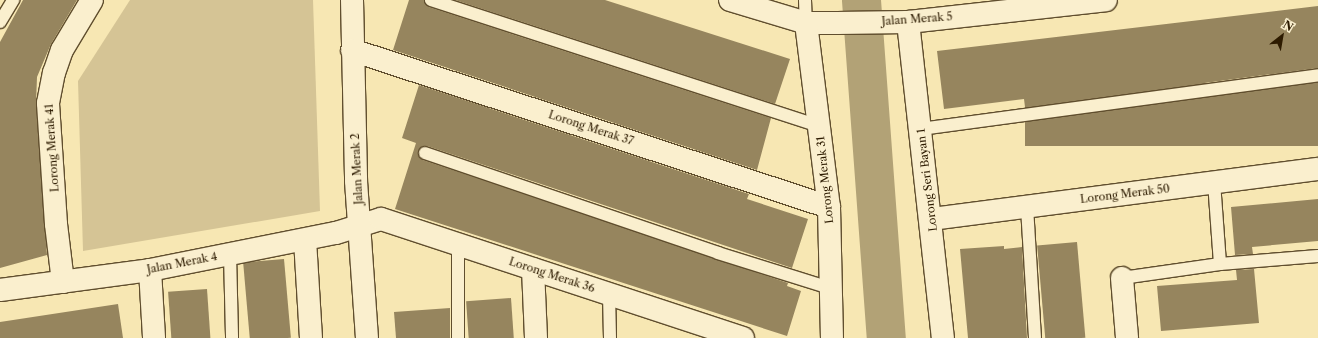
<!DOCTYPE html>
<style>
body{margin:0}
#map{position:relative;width:1318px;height:338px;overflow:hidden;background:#f7e7b3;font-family:"Libre Caslon Text",serif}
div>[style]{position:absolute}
.green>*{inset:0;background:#d5c495}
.river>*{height:39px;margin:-19.5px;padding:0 19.5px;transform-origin:19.5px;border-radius:19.5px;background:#b2a276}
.building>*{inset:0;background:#96855e;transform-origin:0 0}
.roads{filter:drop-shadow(1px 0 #604e2e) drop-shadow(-1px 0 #604e2e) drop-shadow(0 1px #604e2e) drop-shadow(0 -1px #604e2e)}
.lane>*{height:12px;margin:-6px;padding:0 6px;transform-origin:6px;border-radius:6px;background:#faefce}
.street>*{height:22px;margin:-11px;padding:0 11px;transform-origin:11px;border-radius:11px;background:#faefce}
span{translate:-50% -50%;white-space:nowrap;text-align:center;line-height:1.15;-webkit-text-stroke:3px #faefce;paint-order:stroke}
.street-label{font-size:11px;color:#2d1b01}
.north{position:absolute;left:1262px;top:16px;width:40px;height:40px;-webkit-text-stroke:3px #faefce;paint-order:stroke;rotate:31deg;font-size:11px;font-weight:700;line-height:16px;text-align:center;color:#2d1b01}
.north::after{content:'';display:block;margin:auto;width:14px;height:18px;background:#2d1b01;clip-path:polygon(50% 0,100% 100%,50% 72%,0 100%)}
</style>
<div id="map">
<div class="green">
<div style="clip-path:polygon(130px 0,313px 0,320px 211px,83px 251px,78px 81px)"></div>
</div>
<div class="river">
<div style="left:861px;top:0;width:339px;rotate:85.8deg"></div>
</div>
<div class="building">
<div style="clip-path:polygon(23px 0,77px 0,51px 44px,37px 77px,36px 104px,47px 255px,0 268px,0 42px)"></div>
<div style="clip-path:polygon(409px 0,424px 0,429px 7px,771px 118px,757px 170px,393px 50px)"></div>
<div style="clip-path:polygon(455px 0,605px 0,790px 59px,775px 104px)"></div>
<div style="clip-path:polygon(1318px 6px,1318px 68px,1025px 107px,1024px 99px,944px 109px,937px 51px)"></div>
<div style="left:1318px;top:83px;width:63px;height:293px;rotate:90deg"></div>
<div style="clip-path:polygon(419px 85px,749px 194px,747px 199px,808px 219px,792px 268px,427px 146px,418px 151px,423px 160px,788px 283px,787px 286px,801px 291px,787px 336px,395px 209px,416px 143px,402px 138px)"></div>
<div style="clip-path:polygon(1318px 199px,1318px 241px,1252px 247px,1253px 254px,1235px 255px,1231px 207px)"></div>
<div style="left:1077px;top:242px;width:96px;height:40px;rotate:85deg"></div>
<div style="clip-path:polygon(1004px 246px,1004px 249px,1022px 247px,1027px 338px,968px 338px,960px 249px)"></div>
<div style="left:284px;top:259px;width:79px;height:41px;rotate:85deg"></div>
<div style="clip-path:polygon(1254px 269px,1259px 323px,1161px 331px,1157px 286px,1237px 280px,1236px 270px)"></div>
<div style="left:207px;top:289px;width:49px;height:39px;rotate:86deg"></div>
<div style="left:511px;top:298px;width:40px;height:45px;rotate:86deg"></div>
<div style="clip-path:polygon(118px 304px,123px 338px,0 338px,0 322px)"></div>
<div style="clip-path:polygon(450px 308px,450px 338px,396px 338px,394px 312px)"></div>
</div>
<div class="roads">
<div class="lane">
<div style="left:431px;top:0;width:408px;rotate:18deg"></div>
<div style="left:805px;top:0;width:23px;rotate:88deg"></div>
<div style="left:0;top:22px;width:26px;rotate:-59deg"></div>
<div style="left:921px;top:129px;width:401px;rotate:-7.7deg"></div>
<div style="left:425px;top:153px;width:310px;rotate:18.8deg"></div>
<div style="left:718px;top:253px;width:117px;rotate:17.4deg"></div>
<div style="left:1214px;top:182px;width:82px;rotate:85.8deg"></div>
<div style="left:1027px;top:207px;width:131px;rotate:86.5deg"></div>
<div style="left:458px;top:245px;width:93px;rotate:90deg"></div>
<div style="left:230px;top:254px;width:84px;rotate:88.6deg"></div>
<div style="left:1122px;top:278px;width:99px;rotate:-8.1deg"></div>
<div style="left:1220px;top:264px;width:98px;rotate:-4.7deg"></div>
<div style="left:609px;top:294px;width:44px;rotate:88.7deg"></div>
</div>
<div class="street">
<div style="left:352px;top:0;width:181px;rotate:88.7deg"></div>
<div style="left:356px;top:181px;width:157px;rotate:86deg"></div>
<div style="left:730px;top:0;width:79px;rotate:16.8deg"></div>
<div style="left:806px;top:23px;width:31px"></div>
<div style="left:837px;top:23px;width:71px;rotate:-0.8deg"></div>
<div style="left:908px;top:22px;width:199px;rotate:-6.3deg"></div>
<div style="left:908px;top:22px;width:318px;rotate:83.7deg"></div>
<div style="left:806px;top:23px;width:185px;rotate:82.9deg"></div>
<div style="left:829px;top:207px;width:131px;rotate:88.7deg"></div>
<div style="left:352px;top:50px;width:502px;rotate:18.22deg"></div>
<div style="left:932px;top:219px;width:389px;rotate:-7.4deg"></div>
<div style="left:305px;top:240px;width:98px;rotate:86.5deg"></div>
<div style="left:533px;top:269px;width:69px;rotate:87.5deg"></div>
<div style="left:150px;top:270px;width:68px;rotate:86.6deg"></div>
<div style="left:1122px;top:278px;width:60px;rotate:85.2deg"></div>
<div style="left:63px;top:282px;width:58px;rotate:-96.9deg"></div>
<div style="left:56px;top:224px;width:121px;rotate:-93.8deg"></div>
<div style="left:48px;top:103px;width:31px;rotate:-79deg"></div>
<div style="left:54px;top:73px;width:24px;rotate:-71deg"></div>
<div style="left:62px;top:50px;width:58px;rotate:-59deg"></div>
<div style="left:0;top:290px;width:151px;rotate:-7.6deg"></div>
<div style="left:150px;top:270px;width:190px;rotate:-11.3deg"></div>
<div style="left:336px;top:233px;width:47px;rotate:-17.3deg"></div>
<div style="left:381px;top:219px;width:381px;rotate:18.2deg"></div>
</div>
</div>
<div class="street-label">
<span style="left:917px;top:19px;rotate:-4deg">Jalan Merak 5</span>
<span style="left:591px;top:128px;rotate:18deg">Lorong Merak 37</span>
<span style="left:52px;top:148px;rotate:-94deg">Lorong Merak 41</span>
<span style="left:357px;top:169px;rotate:-93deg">Jalan Merak 2</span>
<span style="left:825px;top:180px;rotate:-96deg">Lorong Merak 31</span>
<span style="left:927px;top:180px;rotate:-97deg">Lorong Seri Bayan 1</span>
<span style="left:1125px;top:194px;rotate:-7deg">Lorong Merak 50</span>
<span style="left:182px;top:263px;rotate:-11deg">Jalan Merak 4</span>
<span style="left:552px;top:275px;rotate:18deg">Lorong Merak 36</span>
</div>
<div class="north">N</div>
</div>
